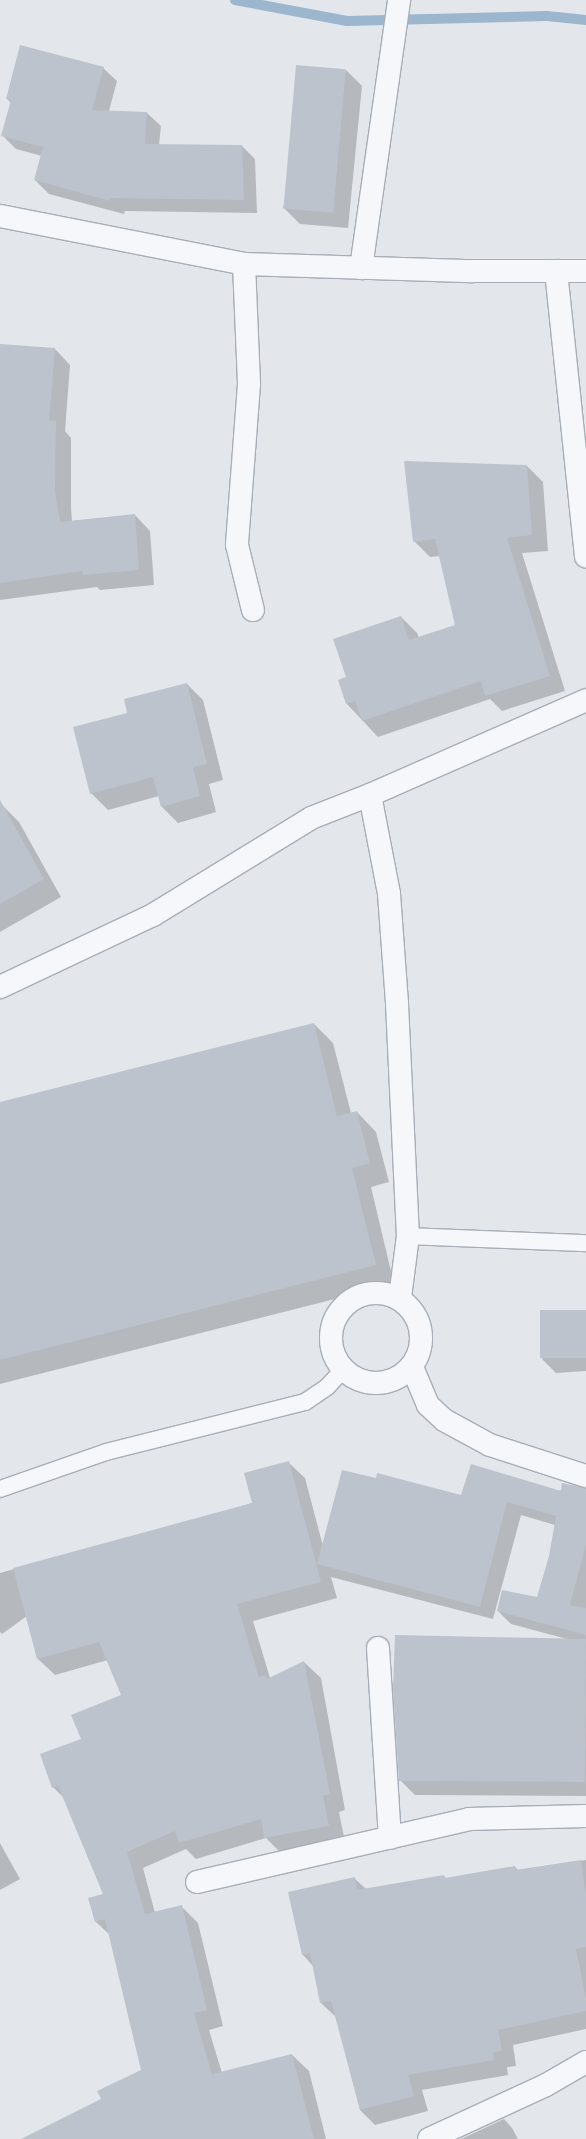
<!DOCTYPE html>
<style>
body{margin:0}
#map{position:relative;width:586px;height:2139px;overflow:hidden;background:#e3e7ec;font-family:"Alegreya Sans",sans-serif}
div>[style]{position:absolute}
.shadow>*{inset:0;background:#0003}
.stream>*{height:10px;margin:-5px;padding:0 5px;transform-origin:5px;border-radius:5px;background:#9cb6ce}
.building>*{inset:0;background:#bcc3cc;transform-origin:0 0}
.roads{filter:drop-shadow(1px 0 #a7aeb7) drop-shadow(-1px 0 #a7aeb7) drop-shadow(0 1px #a7aeb7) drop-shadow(0 -1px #a7aeb7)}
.lane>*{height:16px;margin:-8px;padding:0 8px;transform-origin:8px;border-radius:8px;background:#f6f7fa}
.street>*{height:22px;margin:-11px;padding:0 11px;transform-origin:11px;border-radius:11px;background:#f6f7fa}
.street>.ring{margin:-11px;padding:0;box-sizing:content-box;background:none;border:22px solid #f6f7fa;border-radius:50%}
span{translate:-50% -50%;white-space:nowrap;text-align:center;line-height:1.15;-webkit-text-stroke:4px #f3f6f9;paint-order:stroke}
</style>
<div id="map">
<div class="shadow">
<div style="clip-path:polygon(103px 68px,117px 81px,109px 111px,147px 113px,161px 126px,159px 145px,242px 146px,255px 159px,257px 213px,125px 211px,124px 214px,49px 194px,35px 180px,42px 156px,16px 149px,2px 135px,11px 103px,7px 99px)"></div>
<div style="clip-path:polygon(346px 70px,362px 86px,348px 228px,300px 224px,283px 207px)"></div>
<div style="clip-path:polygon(0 345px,55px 349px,70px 365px,65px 431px,71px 438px,71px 508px,72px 521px,135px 515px,150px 531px,154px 585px,100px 590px,97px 587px,0 600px)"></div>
<div style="clip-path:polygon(527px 466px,543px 482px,548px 551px,522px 553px,565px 691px,502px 711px,490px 699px,378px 737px,347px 704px,347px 678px,401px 617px,417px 633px,419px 638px,456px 626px,440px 556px,430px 557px,414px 541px)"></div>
<div style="clip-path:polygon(187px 684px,203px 700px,223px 780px,209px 784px,216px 812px,178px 823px,161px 806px,159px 796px,108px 810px,91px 793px,128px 713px)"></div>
<div style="clip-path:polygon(2px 805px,19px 822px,61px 897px,0 932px,0 806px)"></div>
<div style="clip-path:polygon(314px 1024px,333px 1043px,351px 1113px,357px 1112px,376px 1132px,389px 1182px,371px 1187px,394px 1284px,0 1384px,0 1103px)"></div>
<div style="clip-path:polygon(586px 1311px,586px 1371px,556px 1373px,542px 1359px)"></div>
<div style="clip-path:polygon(288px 1462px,305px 1478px,323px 1546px,376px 1479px,462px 1496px,586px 1489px,586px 1796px,415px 1795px,400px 1780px,567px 1639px,511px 1624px,498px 1611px,538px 1599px,550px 1556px,555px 1525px,521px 1515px,493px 1619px,331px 1577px,337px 1598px,253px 1621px,270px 1678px,304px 1662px,321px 1678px,345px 1810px,339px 1812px,345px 1842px,282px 1854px,266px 1838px,196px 1859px,186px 1849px,143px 1868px,155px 1913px,181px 1906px,198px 1923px,223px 2026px,209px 2030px,222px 2073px,292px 2055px,309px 2071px,326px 2139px,41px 2139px,102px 2100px,143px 2071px,110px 1935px,96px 1922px,89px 1899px,105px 1894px,64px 1798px,53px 1787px,82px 1739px,123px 1695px,108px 1660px,55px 1675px,38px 1659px,27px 1616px,2px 1634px,0 1632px,0 1573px,253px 1503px)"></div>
<div style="clip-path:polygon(0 1843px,20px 1879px,0 1890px)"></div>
<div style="clip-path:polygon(586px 1860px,586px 2029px,513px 2045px,516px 2066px,507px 2067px,508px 2075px,422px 2090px,428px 2111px,375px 2125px,360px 2110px,337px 2018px,321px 2003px,313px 1966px,303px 1955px,289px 1893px,354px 1878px,366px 1889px,444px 1876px,447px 1879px,515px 1867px,518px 1870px)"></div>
<div style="clip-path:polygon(504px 2119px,512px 2128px,518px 2139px,461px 2139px)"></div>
</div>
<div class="stream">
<div style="left:235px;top:0;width:114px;rotate:10.6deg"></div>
<div style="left:347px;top:21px;width:200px;rotate:-1.4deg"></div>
<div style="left:547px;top:16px;width:39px;rotate:6deg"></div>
</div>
<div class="building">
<div style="clip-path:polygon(20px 45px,104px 67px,92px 110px,147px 112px,145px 144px,242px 145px,244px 200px,111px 198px,110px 201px,34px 180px,43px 147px,1px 136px,11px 100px,6px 99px)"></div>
<div style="left:296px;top:65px;width:50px;height:144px;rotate:5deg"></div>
<div style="clip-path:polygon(0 344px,55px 348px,49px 421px,56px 421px,55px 491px,60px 522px,135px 514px,139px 570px,83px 575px,83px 571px,0 583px)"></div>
<div style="clip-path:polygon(404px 461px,527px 465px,532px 535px,507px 538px,550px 676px,485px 696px,481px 681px,362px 721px,355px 701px,346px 704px,338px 680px,346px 677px,333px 639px,401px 616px,409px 640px,455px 625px,435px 539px,413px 542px)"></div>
<div style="clip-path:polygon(187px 683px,207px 764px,193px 767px,200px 796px,161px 807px,153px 777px,90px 794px,73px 727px,127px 713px,124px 699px)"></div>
<div style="clip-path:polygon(0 800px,44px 879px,0 904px)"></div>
<div style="clip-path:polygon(314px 1023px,337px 1116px,357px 1111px,370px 1163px,352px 1168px,376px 1265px,0 1360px,0 1102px)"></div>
<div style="left:586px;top:1310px;width:48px;height:46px;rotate:90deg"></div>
<div style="clip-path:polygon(289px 1461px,321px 1582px,237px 1604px,259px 1677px,265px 1675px,267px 1679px,304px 1661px,330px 1794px,323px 1796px,329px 1826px,264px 1838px,261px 1819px,179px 1843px,175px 1831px,127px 1852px,145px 1914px,182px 1905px,207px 2010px,194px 2013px,212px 2074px,292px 2054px,314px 2139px,21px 2139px,101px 2099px,97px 2091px,141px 2070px,105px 1919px,95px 1922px,88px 1898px,103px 1894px,58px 1786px,52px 1788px,40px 1754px,81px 1739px,71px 1715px,121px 1695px,99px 1642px,37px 1659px,13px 1568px,252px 1503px,244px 1473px)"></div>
<div style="clip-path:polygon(471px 1464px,561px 1491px,562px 1483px,586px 1488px,586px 1544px,570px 1605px,586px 1608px,586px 1635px,497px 1611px,502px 1590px,537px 1597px,549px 1556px,556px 1516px,507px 1502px,480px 1607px,317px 1564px,342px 1470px,376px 1478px,377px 1473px,461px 1495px)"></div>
<div style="clip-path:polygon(395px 1635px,586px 1639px,585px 1782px,399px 1781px,393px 1690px)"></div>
<div style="clip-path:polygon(581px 1860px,586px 1895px,586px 1947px,576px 1949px,586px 1999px,586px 2011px,498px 2030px,502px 2051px,493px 2053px,494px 2060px,408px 2075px,414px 2096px,360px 2110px,331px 2001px,320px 2003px,310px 1953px,302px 1955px,288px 1892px,355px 1877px,357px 1890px,444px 1875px,445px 1878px,515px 1866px,516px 1870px)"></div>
</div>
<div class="roads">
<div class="lane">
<div style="left:408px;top:1236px;width:178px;rotate:2.3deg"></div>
<div style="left:0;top:1489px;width:112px;rotate:-19.2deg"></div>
<div style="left:106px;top:1452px;width:205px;rotate:-14.1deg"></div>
<div style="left:305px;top:1402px;width:27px;rotate:-34deg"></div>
<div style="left:327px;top:1387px;width:23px;rotate:-47deg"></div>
</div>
<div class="street">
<div style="left:0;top:216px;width:249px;rotate:11.1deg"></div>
<div style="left:244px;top:264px;width:229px;rotate:1.8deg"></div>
<div style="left:473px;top:271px;width:113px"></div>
<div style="left:244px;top:264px;width:120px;rotate:87.6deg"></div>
<div style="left:249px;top:384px;width:161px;rotate:94.3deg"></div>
<div style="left:237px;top:545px;width:67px;rotate:76.2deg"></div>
<div style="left:361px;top:268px;width:271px;rotate:-81.9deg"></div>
<div style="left:556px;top:271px;width:287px;rotate:84deg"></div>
<div style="left:370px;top:795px;width:101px;rotate:79.1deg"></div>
<div style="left:389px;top:894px;width:110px;rotate:85.8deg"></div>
<div style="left:397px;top:1004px;width:232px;rotate:87.3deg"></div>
<div style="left:408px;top:1236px;width:63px;rotate:97.4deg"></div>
<div style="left:0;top:987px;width:169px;rotate:-25.2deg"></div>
<div style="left:153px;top:915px;width:185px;rotate:-31.5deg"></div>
<div style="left:311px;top:818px;width:63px;rotate:-21.3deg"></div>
<div style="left:370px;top:795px;width:236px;rotate:-23.7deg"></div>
<div class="ring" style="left:331px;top:1293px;width:68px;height:68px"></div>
<div style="left:412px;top:1367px;width:41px;rotate:67.2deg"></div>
<div style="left:428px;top:1405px;width:22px;rotate:43deg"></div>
<div style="left:444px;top:1420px;width:52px;rotate:28.5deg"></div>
<div style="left:490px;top:1445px;width:101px;rotate:17.9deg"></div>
<div style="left:378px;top:1648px;width:190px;rotate:86.4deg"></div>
<div style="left:197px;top:1882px;width:279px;rotate:-13deg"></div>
<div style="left:469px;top:1819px;width:117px;rotate:-1.5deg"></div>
<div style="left:429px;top:2139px;width:129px;rotate:-24.8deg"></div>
<div style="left:546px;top:2085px;width:46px;rotate:-29.9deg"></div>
</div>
</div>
</div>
